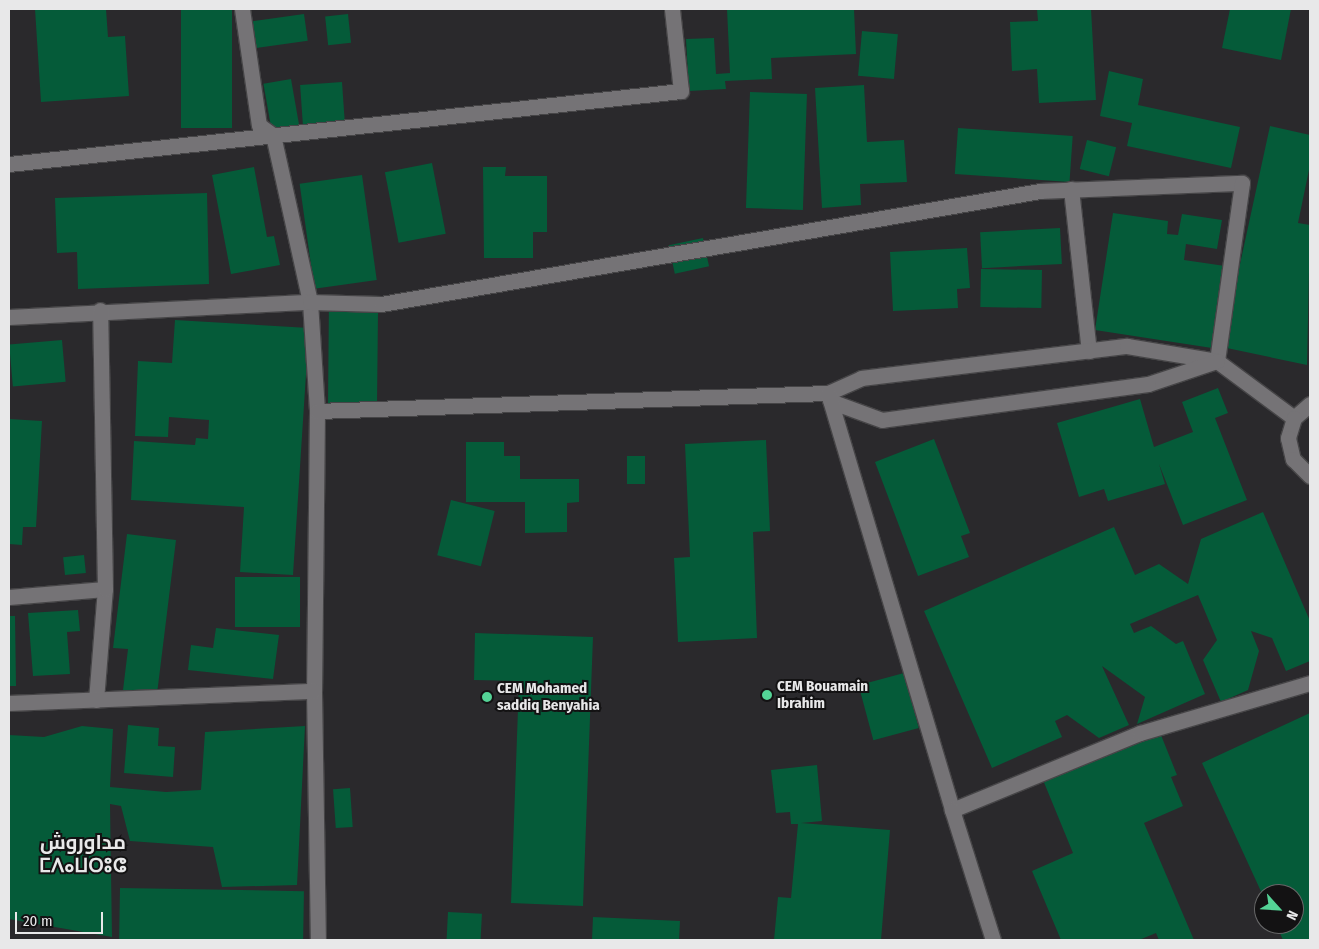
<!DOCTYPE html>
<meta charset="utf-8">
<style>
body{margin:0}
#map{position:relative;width:1319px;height:949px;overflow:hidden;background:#2a292c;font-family:"Fira Sans Condensed",Cairo,"Noto Sans Tifinagh",sans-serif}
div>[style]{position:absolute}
.building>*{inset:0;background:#055b39;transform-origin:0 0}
.roads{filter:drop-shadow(1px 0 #464547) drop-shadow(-1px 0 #464547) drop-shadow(0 1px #464547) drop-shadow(0 -1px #464547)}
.minor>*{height:15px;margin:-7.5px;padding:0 7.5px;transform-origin:7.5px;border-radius:7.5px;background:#757376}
.dots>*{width:14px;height:14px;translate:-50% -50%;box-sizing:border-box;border:2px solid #131213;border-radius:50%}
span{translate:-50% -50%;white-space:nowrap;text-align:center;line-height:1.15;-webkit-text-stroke:4px #131213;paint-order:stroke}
.poi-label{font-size:15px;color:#e8e8e9;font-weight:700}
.left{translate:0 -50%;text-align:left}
.district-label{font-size:20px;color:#e8e8e9;font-weight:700}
.frame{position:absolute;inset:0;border:10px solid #e8e8e9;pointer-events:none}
.north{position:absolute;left:1254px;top:884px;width:50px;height:50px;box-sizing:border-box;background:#131213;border:1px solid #686869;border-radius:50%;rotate:116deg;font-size:14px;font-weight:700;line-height:20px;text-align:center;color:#e8e8e9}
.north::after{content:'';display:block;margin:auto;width:18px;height:22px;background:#54d396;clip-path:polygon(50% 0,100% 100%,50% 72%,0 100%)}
.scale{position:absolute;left:15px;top:912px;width:88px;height:22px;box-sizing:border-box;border:2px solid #e8e8e9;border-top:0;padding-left:6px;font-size:15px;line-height:18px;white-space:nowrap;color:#e8e8e9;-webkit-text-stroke:4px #131213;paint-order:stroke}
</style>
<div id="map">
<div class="building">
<div style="clip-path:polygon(35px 9px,106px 9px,108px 37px,125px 36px,129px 96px,41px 102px)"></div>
<div style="left:181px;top:9px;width:51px;height:119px"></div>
<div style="clip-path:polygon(727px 9px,854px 9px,856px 54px,771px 58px,772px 79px,725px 81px,726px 89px,689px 91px,686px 39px,714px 38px,716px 74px,730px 73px)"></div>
<div style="clip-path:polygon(1037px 9px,1091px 9px,1096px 100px,1039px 103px,1037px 69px,1012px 71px,1010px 22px,1038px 21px)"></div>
<div style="clip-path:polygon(1230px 9px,1291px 9px,1281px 60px,1222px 48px)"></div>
<div style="left:304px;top:14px;width:27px;height:52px;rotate:82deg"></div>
<div style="left:348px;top:14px;width:29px;height:23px;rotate:84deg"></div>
<div style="left:862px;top:31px;width:36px;height:45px;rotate:5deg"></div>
<div style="clip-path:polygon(1109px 71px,1143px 79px,1138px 105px,1240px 127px,1231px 168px,1127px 146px,1132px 123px,1100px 116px)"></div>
<div style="left:291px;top:79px;width:50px;height:28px;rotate:80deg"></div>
<div style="left:342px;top:82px;width:40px;height:42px;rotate:86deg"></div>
<div style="clip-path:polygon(864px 85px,867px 142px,904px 140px,907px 182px,860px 184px,861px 205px,822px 208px,815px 88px)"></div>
<div style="left:750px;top:92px;width:57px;height:116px;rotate:2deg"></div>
<div style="clip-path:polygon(1270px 126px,1310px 135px,1310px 165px,1298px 223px,1310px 225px,1307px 365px,1222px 347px)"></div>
<div style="left:958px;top:128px;width:115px;height:46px;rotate:4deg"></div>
<div style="left:1087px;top:140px;width:30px;height:30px;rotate:14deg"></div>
<div style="left:432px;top:163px;width:72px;height:48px;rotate:79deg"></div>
<div style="clip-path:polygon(254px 167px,267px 237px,274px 236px,280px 265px,231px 274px,212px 175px)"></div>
<div style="clip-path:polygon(483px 167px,506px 167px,505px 176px,547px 176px,547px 232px,533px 232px,533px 258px,484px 258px)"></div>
<div style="left:362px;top:175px;width:106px;height:63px;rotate:82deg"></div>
<div style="clip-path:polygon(207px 193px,209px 284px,78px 289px,77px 252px,57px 253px,55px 198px)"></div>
<div style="clip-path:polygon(1113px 213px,1168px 221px,1167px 234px,1178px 235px,1182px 214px,1222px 220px,1217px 249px,1186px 244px,1184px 260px,1225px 266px,1212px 348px,1095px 330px)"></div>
<div style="left:1060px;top:228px;width:36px;height:80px;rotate:87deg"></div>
<div style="left:703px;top:238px;width:29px;height:35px;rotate:78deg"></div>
<div style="clip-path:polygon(967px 248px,970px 288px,957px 289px,958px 308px,893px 311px,890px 252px)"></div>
<div style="left:981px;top:269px;width:61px;height:38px;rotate:1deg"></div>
<div style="clip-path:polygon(329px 296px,392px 296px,391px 312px,378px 312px,377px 405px,328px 405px)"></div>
<div style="clip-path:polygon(175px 320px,309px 328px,293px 575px,240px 572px,244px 507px,131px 500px,134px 441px,195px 445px,196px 438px,208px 439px,209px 420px,169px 417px,168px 437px,135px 436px,138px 361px,172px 363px)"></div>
<div style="left:62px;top:340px;width:42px;height:53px;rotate:85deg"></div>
<div style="clip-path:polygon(1218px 388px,1228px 413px,1215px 418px,1247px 500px,1183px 525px,1159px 464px,1165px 484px,1108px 501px,1104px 489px,1079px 497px,1057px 423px,1140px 399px,1154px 447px,1193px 432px,1182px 402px)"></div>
<div style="clip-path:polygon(9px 419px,42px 421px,36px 527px,23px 527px,22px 545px,9px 544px)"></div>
<div style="clip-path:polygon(934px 439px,970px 533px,961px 536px,969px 557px,918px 576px,875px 462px)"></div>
<div style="clip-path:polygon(766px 440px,770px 531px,753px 532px,757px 638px,678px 642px,674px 558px,690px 557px,685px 444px)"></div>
<div style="clip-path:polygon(466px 442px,504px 442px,504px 456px,520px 456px,520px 479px,579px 479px,579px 502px,567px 503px,567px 532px,525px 533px,525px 502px,466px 502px)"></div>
<div style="left:627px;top:456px;width:18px;height:28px"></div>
<div style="left:451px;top:500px;width:45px;height:57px;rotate:14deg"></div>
<div style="clip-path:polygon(1263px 512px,1310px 621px,1310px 661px,1286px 671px,1272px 638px,1251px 631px,1259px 651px,1248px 690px,1221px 702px,1203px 660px,1217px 640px,1198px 595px,1130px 624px,1134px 633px,1151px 626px,1176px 644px,1183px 641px,1205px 694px,1137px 724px,1145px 697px,1102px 666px,1129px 725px,1099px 738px,1067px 715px,1055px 721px,1062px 737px,992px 768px,924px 611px,1114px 527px,1135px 575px,1159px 564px,1188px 584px,1201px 539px)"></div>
<div style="clip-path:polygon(127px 534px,176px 540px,157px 694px,123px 690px,128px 649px,113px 648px)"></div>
<div style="left:84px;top:555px;width:18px;height:21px;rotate:84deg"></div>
<div style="left:235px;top:577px;width:65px;height:50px"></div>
<div style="clip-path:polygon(78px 610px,80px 631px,67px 632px,70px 674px,33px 676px,28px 613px)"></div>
<div style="clip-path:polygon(9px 616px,15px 616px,16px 686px,9px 686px)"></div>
<div style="clip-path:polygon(216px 628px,279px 635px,273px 679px,188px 670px,191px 645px,213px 648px)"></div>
<div style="clip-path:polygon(475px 633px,593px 637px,583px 906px,511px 903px,519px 681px,474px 680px)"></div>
<div style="left:904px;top:673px;width:57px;height:47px;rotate:75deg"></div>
<div style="clip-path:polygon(1310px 713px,1310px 940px,1283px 940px,1276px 924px,1294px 924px,1294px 894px,1264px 894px,1264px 898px,1202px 763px)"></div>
<div style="clip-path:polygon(128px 725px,159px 728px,158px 746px,175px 747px,173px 777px,124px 773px)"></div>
<div style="clip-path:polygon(82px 726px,113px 729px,110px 787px,166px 792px,201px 790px,205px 732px,305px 726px,297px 885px,222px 887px,213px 847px,130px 841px,121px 806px,110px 804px,112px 937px,9px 919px,9px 735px,44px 737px)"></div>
<div style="clip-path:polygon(1159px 730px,1177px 775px,1171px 777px,1183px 806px,1144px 823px,1194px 940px,1159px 940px,1156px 933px,1139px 940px,1061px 940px,1032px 871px,1073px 853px,1043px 780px)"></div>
<div style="clip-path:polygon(817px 765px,822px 821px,801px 823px,890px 830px,881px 940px,774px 940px,778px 897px,791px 898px,798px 824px,791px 824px,790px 812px,776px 813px,771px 770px)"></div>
<div style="left:350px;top:788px;width:39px;height:17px;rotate:86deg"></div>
<div style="left:120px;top:888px;width:184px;height:52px;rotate:1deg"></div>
<div style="left:448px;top:912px;width:34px;height:28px;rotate:3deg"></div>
<div style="clip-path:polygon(593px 917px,680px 921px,679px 940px,592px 940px)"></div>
</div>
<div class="roads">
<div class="minor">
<div style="left:242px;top:9px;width:117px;rotate:81.7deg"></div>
<div style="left:259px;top:125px;width:17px;rotate:36deg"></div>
<div style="left:273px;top:135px;width:171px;rotate:77.5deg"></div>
<div style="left:310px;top:302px;width:109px;rotate:86.3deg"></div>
<div style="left:317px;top:411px;width:280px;rotate:90.6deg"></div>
<div style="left:314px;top:691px;width:249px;rotate:89.1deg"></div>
<div style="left:9px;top:164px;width:676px;rotate:-6.2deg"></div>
<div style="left:681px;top:91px;width:82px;rotate:-96.3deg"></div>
<div style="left:1071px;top:189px;width:163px;rotate:83.7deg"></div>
<div style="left:9px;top:317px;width:301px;rotate:-2.9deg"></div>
<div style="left:310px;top:302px;width:71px;rotate:1.6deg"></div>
<div style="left:381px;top:304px;width:669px;rotate:-9.73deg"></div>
<div style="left:1040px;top:191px;width:202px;rotate:-2.3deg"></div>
<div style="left:1242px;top:183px;width:180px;rotate:98deg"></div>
<div style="left:1217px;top:361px;width:96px;rotate:36.5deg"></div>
<div style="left:828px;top:393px;width:36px;rotate:-24deg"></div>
<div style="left:861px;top:378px;width:268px;rotate:-6.9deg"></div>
<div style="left:1127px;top:346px;width:91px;rotate:9.5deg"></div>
<div style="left:1217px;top:361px;width:73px;rotate:161.6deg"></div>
<div style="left:1148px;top:384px;width:268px;rotate:172.3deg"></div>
<div style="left:882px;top:420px;width:55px;rotate:-159.9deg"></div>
<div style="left:1310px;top:404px;width:21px;rotate:139deg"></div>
<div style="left:1294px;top:418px;width:21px;rotate:107deg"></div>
<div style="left:1288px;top:438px;width:22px;rotate:77deg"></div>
<div style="left:1293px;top:459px;width:24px;rotate:45deg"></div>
<div style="left:317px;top:411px;width:511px;rotate:-2.02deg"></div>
<div style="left:828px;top:393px;width:435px;rotate:73.4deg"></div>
<div style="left:952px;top:810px;width:203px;rotate:-22.3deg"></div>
<div style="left:1140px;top:733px;width:177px;rotate:-16.4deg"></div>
<div style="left:9px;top:597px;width:96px;rotate:-4.8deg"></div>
<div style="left:96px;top:700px;width:111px;rotate:-85.4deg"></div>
<div style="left:105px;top:589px;width:279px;rotate:-91deg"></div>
<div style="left:9px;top:703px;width:305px;rotate:-2.3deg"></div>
<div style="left:952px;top:810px;width:136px;rotate:72.5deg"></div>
</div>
</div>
<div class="dots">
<div style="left:767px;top:695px;background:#54d396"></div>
<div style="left:487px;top:697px;background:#54d396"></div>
</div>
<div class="poi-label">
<span class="left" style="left:777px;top:695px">CEM Bouamain<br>Ibrahim</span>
<span class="left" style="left:497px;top:697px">CEM Mohamed<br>saddiq Benyahia</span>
</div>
<div class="district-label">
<span style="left:83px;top:854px">مداوروش<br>ⵎⴷⴰⵡⵔⵓⵛ</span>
</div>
<div class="frame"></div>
<div class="north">N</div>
<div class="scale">20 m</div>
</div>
